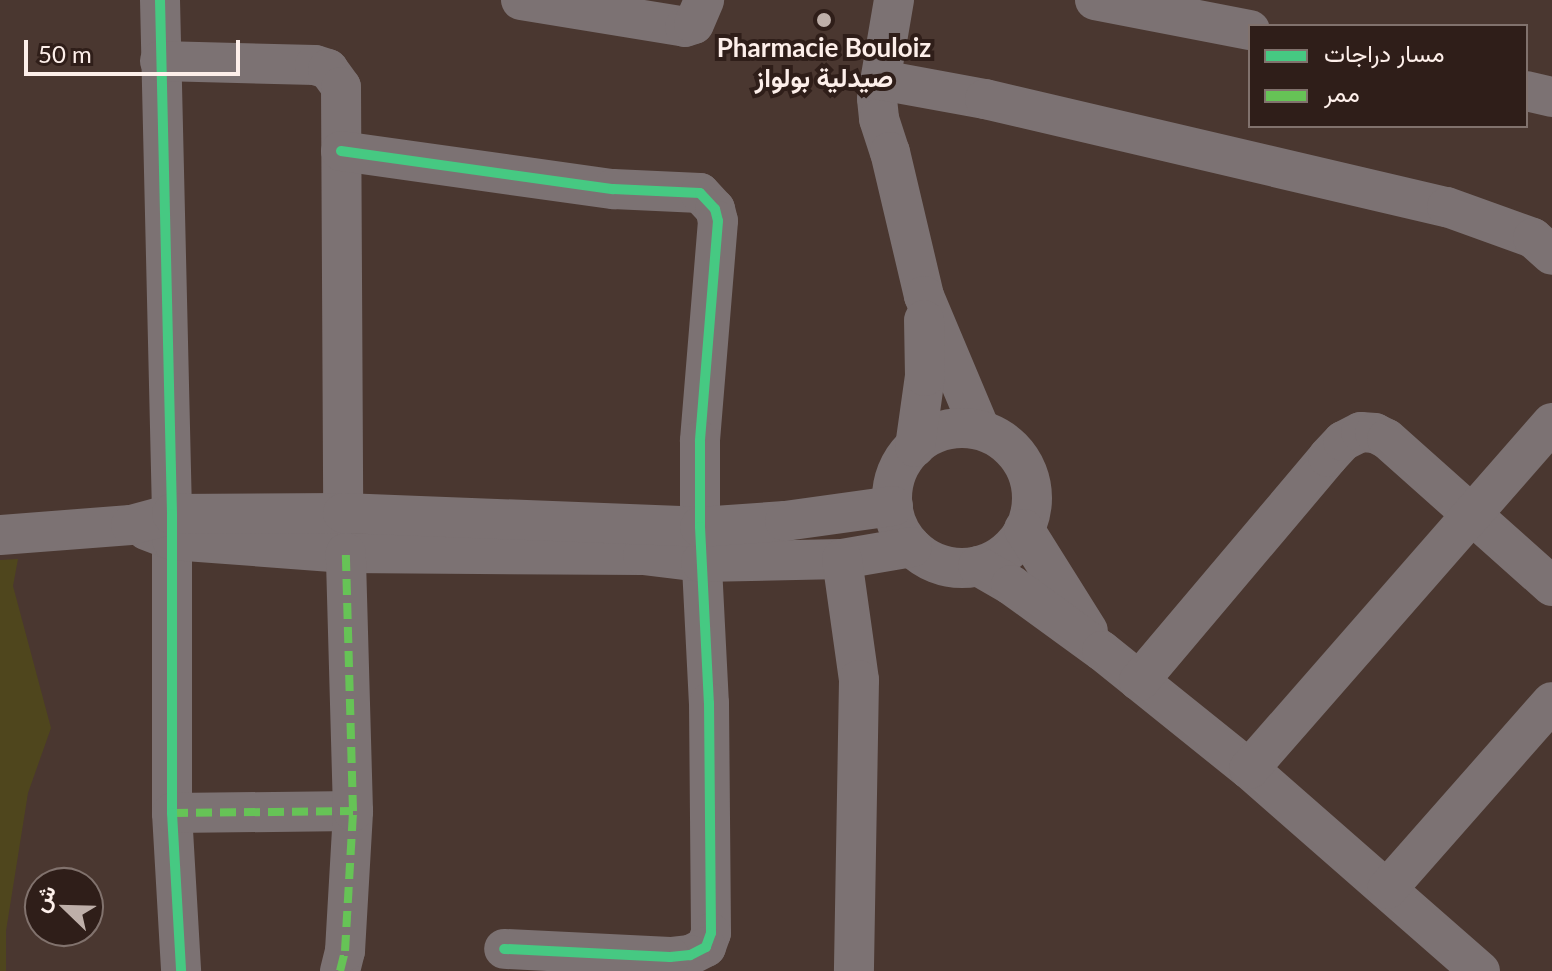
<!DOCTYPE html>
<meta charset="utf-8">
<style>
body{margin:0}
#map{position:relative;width:1552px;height:971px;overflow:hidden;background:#4a3730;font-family:Lato,Vazirmatn,sans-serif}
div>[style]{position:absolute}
.green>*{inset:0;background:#4f461d}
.minor>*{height:40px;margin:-20px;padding:0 20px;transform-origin:20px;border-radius:20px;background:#7c7273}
.minor>.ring{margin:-20px;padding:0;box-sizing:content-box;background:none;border:40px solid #7c7273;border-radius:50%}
.quiet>*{height:8px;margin-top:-4px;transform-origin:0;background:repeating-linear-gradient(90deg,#66c356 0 16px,transparent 0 24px)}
.cycleway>*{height:10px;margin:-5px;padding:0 5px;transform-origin:5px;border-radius:5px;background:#46c982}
.dots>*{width:22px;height:22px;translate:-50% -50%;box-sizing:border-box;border:4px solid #2f1e19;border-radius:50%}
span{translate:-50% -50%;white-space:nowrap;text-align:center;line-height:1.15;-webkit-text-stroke:8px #2f1e19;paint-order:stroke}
.poi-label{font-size:26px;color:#fdefea;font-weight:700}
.legend{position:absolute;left:1248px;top:24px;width:280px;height:104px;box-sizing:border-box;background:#2f1e19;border:2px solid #81726d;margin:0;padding:10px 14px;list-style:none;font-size:24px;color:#fdefea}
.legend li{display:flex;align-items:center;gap:16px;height:40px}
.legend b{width:40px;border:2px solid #81726d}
.north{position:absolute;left:24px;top:867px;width:80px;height:80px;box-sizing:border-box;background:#2f1e19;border:2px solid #81726d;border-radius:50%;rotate:293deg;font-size:22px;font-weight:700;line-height:32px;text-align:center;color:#fdefea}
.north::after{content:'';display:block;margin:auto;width:28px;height:36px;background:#beafa9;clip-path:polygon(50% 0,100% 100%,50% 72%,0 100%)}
.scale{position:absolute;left:24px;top:40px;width:216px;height:36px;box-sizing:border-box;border:4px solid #fdefea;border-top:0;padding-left:10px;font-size:24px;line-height:28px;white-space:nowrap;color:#fdefea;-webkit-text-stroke:6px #2f1e19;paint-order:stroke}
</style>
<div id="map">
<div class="green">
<div style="clip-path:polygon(18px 559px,13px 586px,51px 728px,28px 793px,6px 931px,6px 971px,0 971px,0 560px)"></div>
</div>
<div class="minor">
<div style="left:160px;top:0;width:514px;rotate:88.66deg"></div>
<div style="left:172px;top:514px;width:299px;rotate:90deg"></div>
<div style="left:172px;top:813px;width:158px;rotate:86.7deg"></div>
<div style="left:521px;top:0;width:166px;rotate:9.3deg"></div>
<div style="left:685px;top:27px;width:9px;rotate:-18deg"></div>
<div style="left:694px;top:24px;width:26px;rotate:-67deg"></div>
<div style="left:894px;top:0;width:100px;rotate:99.7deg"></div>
<div style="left:877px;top:99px;width:20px;rotate:84deg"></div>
<div style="left:879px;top:119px;width:35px;rotate:72deg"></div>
<div style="left:890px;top:152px;width:148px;rotate:76.7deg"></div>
<div style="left:924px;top:296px;width:144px;rotate:67.2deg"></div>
<div style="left:1095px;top:0;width:158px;rotate:11deg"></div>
<div style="left:160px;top:61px;width:155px;rotate:1.5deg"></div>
<div style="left:315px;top:65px;width:14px;rotate:17deg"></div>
<div style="left:328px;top:69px;width:22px;rotate:54deg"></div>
<div style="left:341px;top:87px;width:426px;rotate:89.7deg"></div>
<div style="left:881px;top:80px;width:106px;rotate:10.4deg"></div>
<div style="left:985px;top:99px;width:474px;rotate:13.2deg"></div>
<div style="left:1447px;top:207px;width:91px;rotate:19.8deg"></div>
<div style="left:1533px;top:238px;width:25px;rotate:42deg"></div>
<div style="left:1526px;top:91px;width:27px;rotate:13deg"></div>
<div style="left:341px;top:151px;width:275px;rotate:8deg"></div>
<div style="left:613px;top:189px;width:87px;rotate:2.6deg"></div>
<div style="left:700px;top:193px;width:22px;rotate:47deg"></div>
<div style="left:715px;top:209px;width:12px;rotate:76deg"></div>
<div style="left:718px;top:221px;width:221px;rotate:94.7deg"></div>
<div style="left:700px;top:441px;width:86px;rotate:90deg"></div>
<div style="left:700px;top:527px;width:176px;rotate:87.1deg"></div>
<div style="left:709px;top:703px;width:230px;rotate:89.5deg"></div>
<div style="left:711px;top:933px;width:15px;rotate:110deg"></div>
<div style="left:706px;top:947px;width:18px;rotate:153deg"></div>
<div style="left:690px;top:955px;width:20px;rotate:174deg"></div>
<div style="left:670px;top:957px;width:166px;rotate:-177.2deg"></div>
<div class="ring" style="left:892px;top:428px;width:100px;height:100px"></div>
<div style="left:915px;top:447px;width:72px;rotate:-82deg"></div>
<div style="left:925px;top:376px;width:56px;rotate:-91deg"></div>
<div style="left:1024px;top:529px;width:120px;rotate:57.9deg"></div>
<div style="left:146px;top:530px;width:28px;rotate:21deg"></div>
<div style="left:172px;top:540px;width:174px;rotate:4.3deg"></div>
<div style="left:346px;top:553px;width:297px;rotate:0.4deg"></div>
<div style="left:643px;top:555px;width:58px;rotate:6.9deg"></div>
<div style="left:701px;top:562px;width:141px;rotate:-1.2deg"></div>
<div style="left:842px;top:559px;width:71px;rotate:-9.7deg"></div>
<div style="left:0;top:535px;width:131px;rotate:-4.4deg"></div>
<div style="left:131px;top:525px;width:42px;rotate:-15deg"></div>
<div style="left:172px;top:514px;width:171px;rotate:-0.3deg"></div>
<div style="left:343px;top:513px;width:357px;rotate:2.2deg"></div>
<div style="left:700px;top:527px;width:85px;rotate:-4deg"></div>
<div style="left:785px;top:521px;width:109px;rotate:-7.9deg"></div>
<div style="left:842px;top:559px;width:122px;rotate:82deg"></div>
<div style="left:859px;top:680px;width:291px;rotate:91deg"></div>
<div style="left:978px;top:566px;width:38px;rotate:30deg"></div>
<div style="left:1011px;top:585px;width:112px;rotate:36deg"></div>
<div style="left:1102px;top:651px;width:189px;rotate:38.8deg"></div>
<div style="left:1249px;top:769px;width:307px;rotate:41.2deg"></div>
<div style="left:1139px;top:681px;width:293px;rotate:-49.8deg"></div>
<div style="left:1328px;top:457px;width:22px;rotate:-47deg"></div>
<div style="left:1343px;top:441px;width:20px;rotate:-27deg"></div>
<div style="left:1361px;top:432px;width:14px;rotate:4deg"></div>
<div style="left:1375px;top:433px;width:13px;rotate:27deg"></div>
<div style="left:1387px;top:439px;width:221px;rotate:41.7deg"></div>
<div style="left:1249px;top:769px;width:460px;rotate:-48.8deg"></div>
<div style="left:172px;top:813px;width:181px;rotate:-0.6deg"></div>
<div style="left:1387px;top:889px;width:249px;rotate:-48.6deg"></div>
<div style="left:340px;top:971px;width:21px;rotate:-76deg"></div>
<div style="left:345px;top:951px;width:140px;rotate:-86.7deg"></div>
<div style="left:353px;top:811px;width:258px;rotate:-91.6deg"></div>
</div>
<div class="quiet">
<div style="left:172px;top:813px;width:181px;rotate:-0.6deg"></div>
<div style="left:340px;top:971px;width:21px;rotate:-76deg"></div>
<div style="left:345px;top:951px;width:140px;rotate:-86.7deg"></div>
<div style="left:353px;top:811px;width:258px;rotate:-91.6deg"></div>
</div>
<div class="cycleway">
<div style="left:160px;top:0;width:514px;rotate:88.66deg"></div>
<div style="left:172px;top:514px;width:299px;rotate:90deg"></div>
<div style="left:172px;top:813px;width:158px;rotate:86.7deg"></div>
<div style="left:341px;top:151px;width:275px;rotate:8deg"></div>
<div style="left:613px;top:189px;width:87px;rotate:2.6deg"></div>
<div style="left:700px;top:193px;width:22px;rotate:47deg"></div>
<div style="left:715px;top:209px;width:12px;rotate:76deg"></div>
<div style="left:718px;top:221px;width:221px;rotate:94.7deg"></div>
<div style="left:700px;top:441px;width:86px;rotate:90deg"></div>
<div style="left:700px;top:527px;width:176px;rotate:87.1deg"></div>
<div style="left:709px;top:703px;width:230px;rotate:89.5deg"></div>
<div style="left:711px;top:933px;width:15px;rotate:110deg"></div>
<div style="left:706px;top:947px;width:18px;rotate:153deg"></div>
<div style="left:690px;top:955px;width:20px;rotate:174deg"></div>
<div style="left:670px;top:957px;width:166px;rotate:-177.2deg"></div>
</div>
<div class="dots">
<div style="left:824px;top:20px;background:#beafa9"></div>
</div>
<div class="poi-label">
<span style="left:824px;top:63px">Pharmacie Bouloiz<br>صيدلية بولواز</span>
</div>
<ul class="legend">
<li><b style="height:10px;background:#46c982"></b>مسار دراجات</li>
<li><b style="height:10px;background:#66c356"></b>ممر</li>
</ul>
<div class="north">ش</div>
<div class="scale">50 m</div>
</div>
